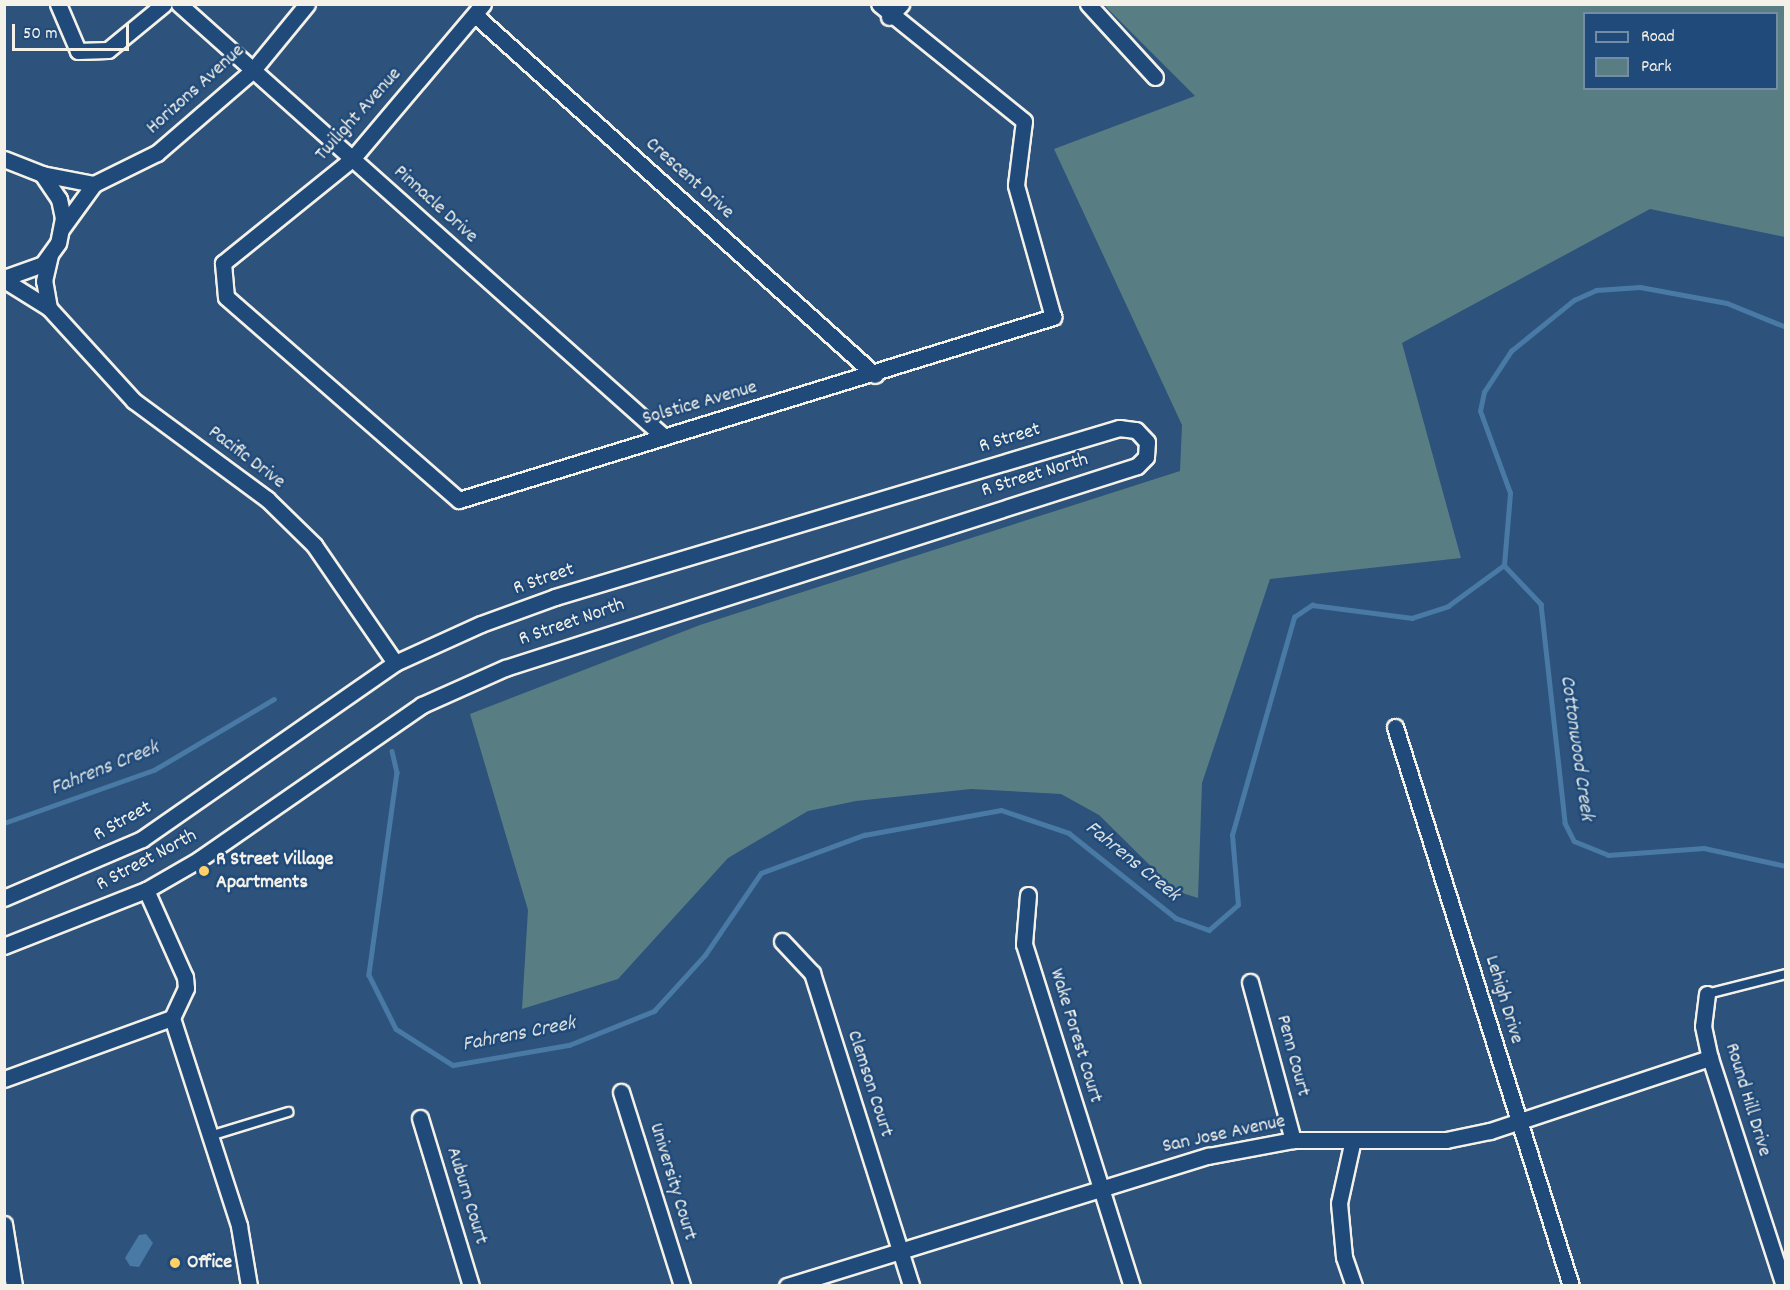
<!DOCTYPE html>
<style>
body{margin:0}
#map{position:relative;width:1790px;height:1290px;overflow:hidden;background:#2d527c;font-family:Dekko,sans-serif}
div>[style]{position:absolute}
.green>*{inset:0;background:#587e84}
.water>*{inset:0;background:#487aa5}
.stream>*{height:4.5px;margin:-2.25px;padding:0 2.25px;transform-origin:2.25px;border-radius:2.25px;background:#487aa5}
.roads{filter:drop-shadow(2px 0 #f4f1e8) drop-shadow(-2px 0 #f4f1e8) drop-shadow(0 2px #f4f1e8) drop-shadow(0 -2px #f4f1e8)}
.lane>*{height:8px;margin:-4px;padding:0 4px;transform-origin:4px;border-radius:4px;background:#1f4a7a}
.street>*{height:15px;margin:-7.5px;padding:0 7.5px;transform-origin:7.5px;border-radius:7.5px;background:#1f4a7a}
.dots>*{width:16px;height:16px;translate:-50% -50%;box-sizing:border-box;border:3px solid #1f4a7a;border-radius:50%}
span{translate:-50% -50%;white-space:nowrap;text-align:center;line-height:1.15;-webkit-text-stroke:5px #1f4a7a;paint-order:stroke}
.street-label{font-size:20px;color:#f4f1e8}
.poi-label{font-size:20px;color:#f4f1e8;font-weight:700}
.left{translate:0 -50%;text-align:left}
.water-label{font-size:21px;color:#dadfde;font-style:italic}
.frame{position:absolute;inset:0;border:6px solid #f4f1e8;pointer-events:none}
.legend{position:absolute;left:1583px;top:12px;width:195px;height:78px;box-sizing:border-box;background:#1f4a7a;border:2px solid #748da6;margin:0;padding:8px 10px;list-style:none;font-size:18px;color:#f4f1e8}
.legend li{display:flex;align-items:center;gap:12px;height:30px}
.legend b{width:30px;border:2px solid #748da6}
.scale{position:absolute;left:12px;top:24px;width:117px;height:27px;box-sizing:border-box;border:3px solid #f4f1e8;border-top:0;padding-left:8px;font-size:18px;line-height:21px;white-space:nowrap;color:#f4f1e8;-webkit-text-stroke:4px #1f4a7a;paint-order:stroke}
</style>
<div id="map">
<div class="green">
<div style="clip-path:polygon(evenodd,1104px 5px,1785px 5px,1785px 237px,1650px 209px,1402px 343px,1461px 558px,1270px 579px,1202px 783px,1198px 898px,1176px 891px,1099px 815px,1061px 794px,971px 789px,856px 801px,808px 811px,728px 858px,618px 979px,522px 1009px,528px 910px,470px 714px,700px 625px,1180px 471px,1182px 425px,1054px 149px,1195px 96px,1104px 5px,1584px 14px,1776px 14px,1776px 88px,1584px 88px,1584px 14px)"></div>
</div>
<div class="water">
<div style="clip-path:polygon(139px 1235px,146px 1234px,153px 1243px,139px 1267px,130px 1266px,125px 1258px)"></div>
</div>
<div class="stream">
<div style="left:1504px;top:565px;width:54px;rotate:46.5deg"></div>
<div style="left:1541px;top:604px;width:220px;rotate:83.7deg"></div>
<div style="left:1565px;top:823px;width:20px;rotate:63deg"></div>
<div style="left:1574px;top:841px;width:37px;rotate:22deg"></div>
<div style="left:1608px;top:855px;width:96px;rotate:-4.2deg"></div>
<div style="left:1704px;top:848px;width:84px;rotate:12.4deg"></div>
<div style="left:392px;top:751px;width:22px;rotate:77deg"></div>
<div style="left:397px;top:772px;width:205px;rotate:97.9deg"></div>
<div style="left:369px;top:975px;width:60px;rotate:63.4deg"></div>
<div style="left:396px;top:1029px;width:67px;rotate:32.3deg"></div>
<div style="left:453px;top:1065px;width:118px;rotate:-9.8deg"></div>
<div style="left:569px;top:1045px;width:92px;rotate:-21.8deg"></div>
<div style="left:654px;top:1011px;width:76px;rotate:-47.7deg"></div>
<div style="left:705px;top:955px;width:99px;rotate:-55.7deg"></div>
<div style="left:761px;top:873px;width:110px;rotate:-20.3deg"></div>
<div style="left:864px;top:835px;width:139px;rotate:-10.3deg"></div>
<div style="left:1001px;top:810px;width:72px;rotate:18.7deg"></div>
<div style="left:1069px;top:833px;width:137px;rotate:38.5deg"></div>
<div style="left:1176px;top:918px;width:35px;rotate:20deg"></div>
<div style="left:1209px;top:930px;width:38px;rotate:-41deg"></div>
<div style="left:1238px;top:905px;width:70px;rotate:-94.9deg"></div>
<div style="left:1232px;top:835px;width:227px;rotate:-74.1deg"></div>
<div style="left:1294px;top:617px;width:22px;rotate:-34deg"></div>
<div style="left:1312px;top:605px;width:101px;rotate:7.4deg"></div>
<div style="left:1412px;top:618px;width:38px;rotate:-18deg"></div>
<div style="left:1448px;top:606px;width:69px;rotate:-36.2deg"></div>
<div style="left:1504px;top:565px;width:72px;rotate:-85.2deg"></div>
<div style="left:1510px;top:493px;width:87px;rotate:-110.1deg"></div>
<div style="left:1480px;top:411px;width:19px;rotate:-78deg"></div>
<div style="left:1484px;top:392px;width:49px;rotate:-56.6deg"></div>
<div style="left:1511px;top:351px;width:81px;rotate:-39deg"></div>
<div style="left:1574px;top:300px;width:24px;rotate:-24deg"></div>
<div style="left:1596px;top:290px;width:44px;rotate:-3.9deg"></div>
<div style="left:1640px;top:287px;width:88px;rotate:10.4deg"></div>
<div style="left:1727px;top:303px;width:64px;rotate:22.1deg"></div>
<div style="left:4px;top:823px;width:159px;rotate:-19.5deg"></div>
<div style="left:154px;top:770px;width:139px;rotate:-30.6deg"></div>
</div>
<div class="roads">
<div class="lane">
<div style="left:1707px;top:994px;width:81px;rotate:-14.2deg"></div>
<div style="left:210px;top:1136px;width:82px;rotate:-17.1deg"></div>
</div>
<div class="street">
<div style="left:58px;top:4px;width:51px;rotate:66.9deg"></div>
<div style="left:78px;top:51px;width:30px;rotate:-2deg"></div>
<div style="left:108px;top:50px;width:72px;rotate:-39.4deg"></div>
<div style="left:179px;top:4px;width:649px;rotate:41.75deg"></div>
<div style="left:483px;top:4px;width:203px;rotate:130.2deg"></div>
<div style="left:352px;top:159px;width:166px;rotate:141.1deg"></div>
<div style="left:223px;top:263px;width:34px;rotate:85deg"></div>
<div style="left:226px;top:297px;width:309px;rotate:41.1deg"></div>
<div style="left:459px;top:500px;width:622px;rotate:-17.12deg"></div>
<div style="left:1053px;top:317px;width:137px;rotate:-105.7deg"></div>
<div style="left:1016px;top:185px;width:64px;rotate:-82.9deg"></div>
<div style="left:1024px;top:121px;width:186px;rotate:-141.1deg"></div>
<div style="left:1088px;top:4px;width:99px;rotate:47.5deg"></div>
<div style="left:475px;top:15px;width:538px;rotate:41.99deg"></div>
<div style="left:889px;top:17px;width:18px;rotate:-47deg"></div>
<div style="left:4px;top:159px;width:41px;rotate:21.5deg"></div>
<div style="left:42px;top:174px;width:30px;rotate:56deg"></div>
<div style="left:59px;top:199px;width:19px;rotate:78deg"></div>
<div style="left:63px;top:218px;width:25px;rotate:101deg"></div>
<div style="left:58px;top:243px;width:26px;rotate:126deg"></div>
<div style="left:43px;top:264px;width:41px;rotate:160.3deg"></div>
<div style="left:42px;top:174px;width:53px;rotate:10.9deg"></div>
<div style="left:62px;top:228px;width:54px;rotate:-54deg"></div>
<div style="left:94px;top:184px;width:70px;rotate:-26.2deg"></div>
<div style="left:157px;top:153px;width:127px;rotate:-40.8deg"></div>
<div style="left:253px;top:70px;width:85px;rotate:-50.7deg"></div>
<div style="left:4px;top:280px;width:53px;rotate:31.9deg"></div>
<div style="left:49px;top:308px;width:126px;rotate:47.6deg"></div>
<div style="left:134px;top:401px;width:165px;rotate:36.4deg"></div>
<div style="left:267px;top:499px;width:66px;rotate:44.4deg"></div>
<div style="left:314px;top:545px;width:143px;rotate:55.5deg"></div>
<div style="left:49px;top:308px;width:27px;rotate:-100deg"></div>
<div style="left:44px;top:281px;width:26px;rotate:-77deg"></div>
<div style="left:1395px;top:727px;width:586px;rotate:72.52deg"></div>
<div style="left:146px;top:890px;width:95px;rotate:65.9deg"></div>
<div style="left:185px;top:977px;width:11px;rotate:85deg"></div>
<div style="left:186px;top:988px;width:33px;rotate:115deg"></div>
<div style="left:172px;top:1018px;width:219px;rotate:72.1deg"></div>
<div style="left:239px;top:1226px;width:61px;rotate:80.5deg"></div>
<div style="left:1028px;top:895px;width:49px;rotate:94.7deg"></div>
<div style="left:1024px;top:944px;width:359px;rotate:72.5deg"></div>
<div style="left:4px;top:898px;width:150px;rotate:-23.1deg"></div>
<div style="left:142px;top:839px;width:308px;rotate:-34.8deg"></div>
<div style="left:395px;top:663px;width:94px;rotate:-24.4deg"></div>
<div style="left:481px;top:624px;width:79px;rotate:-20deg"></div>
<div style="left:555px;top:597px;width:589px;rotate:-16.68deg"></div>
<div style="left:1119px;top:428px;width:17px;rotate:7deg"></div>
<div style="left:1136px;top:430px;width:16px;rotate:47deg"></div>
<div style="left:1147px;top:442px;width:15px;rotate:94deg"></div>
<div style="left:1146px;top:457px;width:13px;rotate:135deg"></div>
<div style="left:1137px;top:466px;width:663px;rotate:162.28deg"></div>
<div style="left:505px;top:668px;width:91px;rotate:156deg"></div>
<div style="left:422px;top:705px;width:270px;rotate:145.3deg"></div>
<div style="left:200px;top:859px;width:62px;rotate:150.1deg"></div>
<div style="left:146px;top:890px;width:153px;rotate:158.5deg"></div>
<div style="left:782px;top:941px;width:44px;rotate:46.8deg"></div>
<div style="left:812px;top:973px;width:328px;rotate:72.4deg"></div>
<div style="left:1250px;top:982px;width:164px;rotate:74.8deg"></div>
<div style="left:1707px;top:994px;width:32px;rotate:97deg"></div>
<div style="left:1703px;top:1026px;width:33px;rotate:78deg"></div>
<div style="left:1710px;top:1058px;width:240px;rotate:72deg"></div>
<div style="left:4px;top:1079px;width:179px;rotate:-20deg"></div>
<div style="left:621px;top:1092px;width:203px;rotate:72.5deg"></div>
<div style="left:420px;top:1118px;width:176px;rotate:73.1deg"></div>
<div style="left:1352px;top:1144px;width:60px;rotate:102.4deg"></div>
<div style="left:1339px;top:1203px;width:54px;rotate:84.7deg"></div>
<div style="left:1344px;top:1257px;width:31px;rotate:71deg"></div>
<div style="left:4px;top:1224px;width:63px;rotate:80.8deg"></div>
<div style="left:787px;top:1286px;width:441px;rotate:-17.2deg"></div>
<div style="left:1208px;top:1156px;width:86px;rotate:-10.7deg"></div>
<div style="left:1293px;top:1140px;width:153px"></div>
<div style="left:1446px;top:1140px;width:45px;rotate:-11.6deg"></div>
<div style="left:1490px;top:1131px;width:232px;rotate:-18.4deg"></div>
</div>
</div>
<div class="dots">
<div style="left:204px;top:871px;background:#ffd166"></div>
<div style="left:175px;top:1263px;background:#ffd166"></div>
</div>
<div class="street-label">
<span style="left:196px;top:90px;rotate:-42deg">Horizons Avenue</span>
<span style="left:359px;top:115px;rotate:-48deg">Twilight Avenue</span>
<span style="left:689px;top:179px;rotate:42deg">Crescent Drive</span>
<span style="left:435px;top:205px;rotate:42deg">Pinnacle Drive</span>
<span style="left:700px;top:404px;rotate:-16deg">Solstice Avenue</span>
<span style="left:1010px;top:439px;rotate:-17deg">R Street</span>
<span style="left:246px;top:458px;rotate:37deg">Pacific Drive</span>
<span style="left:1035px;top:476px;rotate:-17deg">R Street North</span>
<span style="left:544px;top:580px;rotate:-19deg">R Street</span>
<span style="left:572px;top:623px;rotate:-19deg">R Street North</span>
<span style="left:123px;top:822px;rotate:-29deg">R Street</span>
<span style="left:147px;top:861px;rotate:-28deg">R Street North</span>
<span style="left:1503px;top:1000px;rotate:73deg">Lehigh Drive</span>
<span style="left:1075px;top:1036px;rotate:73deg">Wake Forest Court</span>
<span style="left:1292px;top:1056px;rotate:75deg">Penn Court</span>
<span style="left:869px;top:1084px;rotate:72deg">Clemson Court</span>
<span style="left:1747px;top:1100px;rotate:73deg">Round Hill Drive</span>
<span style="left:1224px;top:1135px;rotate:-12deg">San Jose Avenue</span>
<span style="left:672px;top:1182px;rotate:73deg">University Court</span>
<span style="left:466px;top:1196px;rotate:73deg">Auburn Court</span>
</div>
<div class="poi-label">
<span class="left" style="left:216px;top:872px">R Street Village<br>Apartments</span>
<span class="left" style="left:187px;top:1263px">Office</span>
</div>
<div class="water-label">
<span style="left:1576px;top:748px;rotate:82deg">Cottonwood Creek</span>
<span style="left:105px;top:769px;rotate:-22deg">Fahrens Creek</span>
<span style="left:1132px;top:862px;rotate:39deg">Fahrens Creek</span>
<span style="left:519px;top:1035px;rotate:-11deg">Fahrens Creek</span>
</div>
<div class="frame"></div>
<ul class="legend">
<li><b style="height:8px;background:#1f4a7a"></b>Road</li>
<li><b style="height:16px;background:#587e84"></b>Park</li>
</ul>
<div class="scale">50 m</div>
</div>
